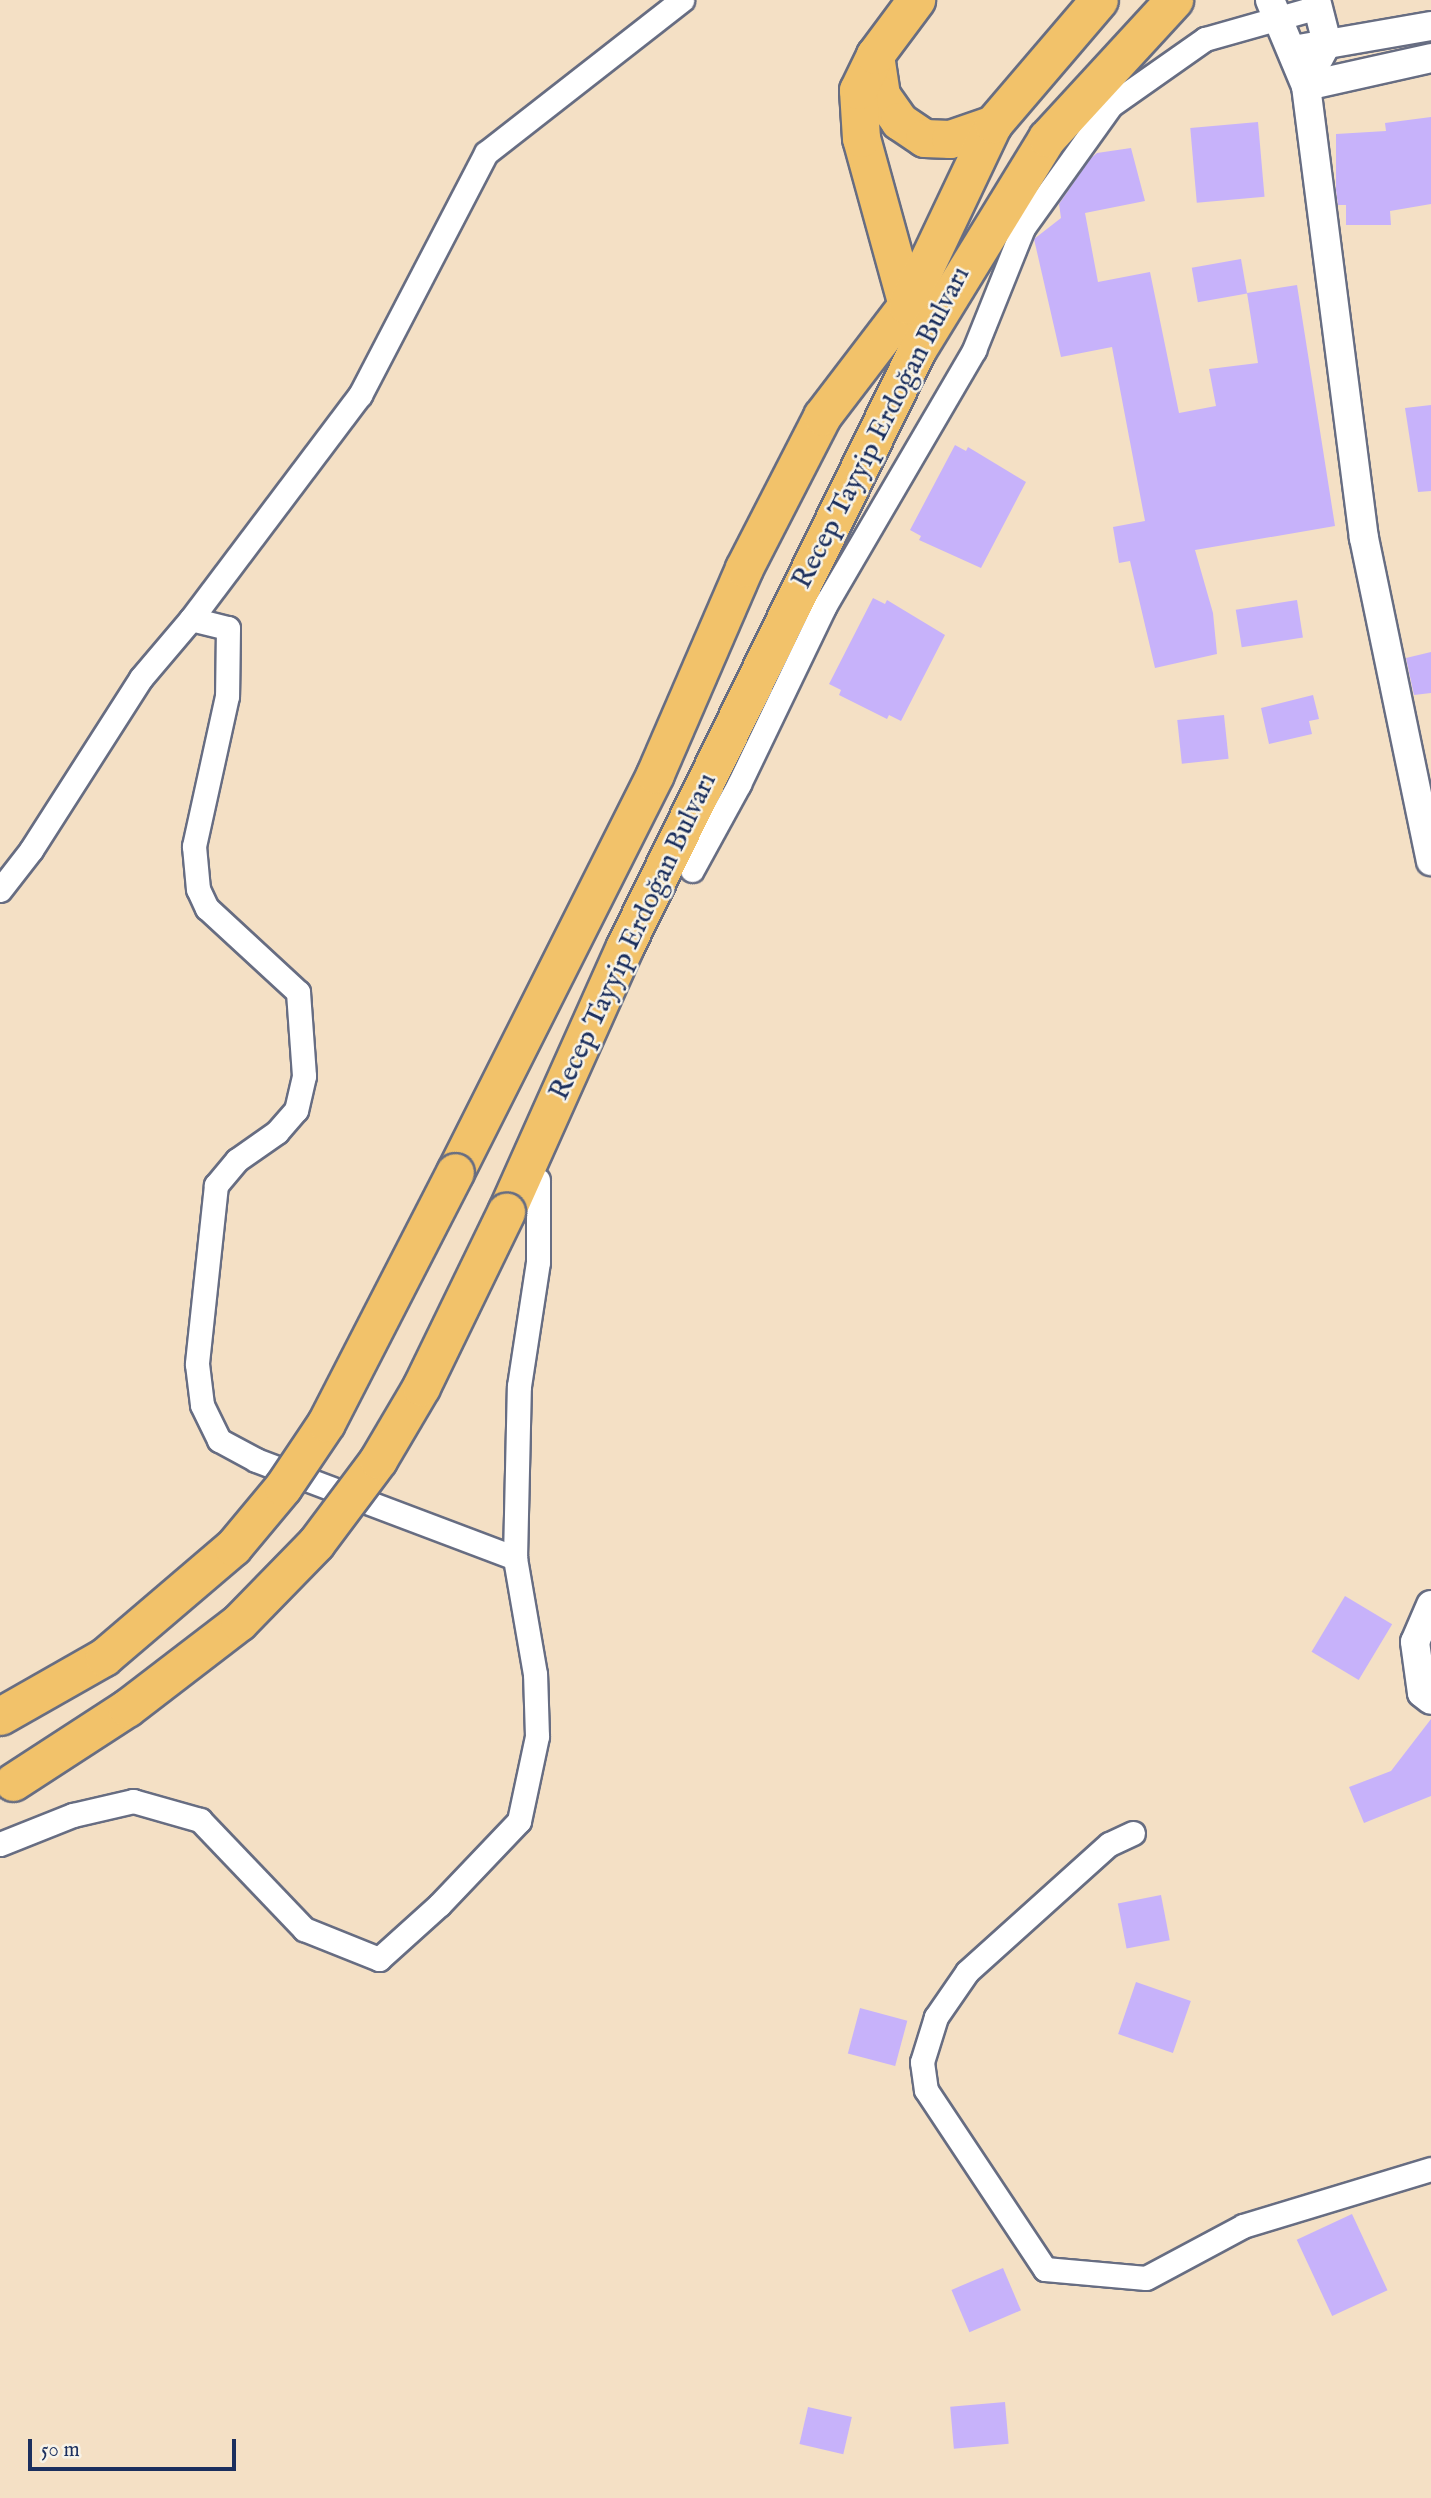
<!DOCTYPE html>
<meta charset="utf-8">
<style>
body{margin:0}
#map{position:relative;width:1431px;height:2498px;overflow:hidden;background:#f4e0c5;font-family:"IM FELL English",serif}
div>[style]{position:absolute}
.building>*{inset:0;background:#c7b2fa;transform-origin:0 0}
.roads{filter:drop-shadow(2px 0 #676d82) drop-shadow(-2px 0 #676d82) drop-shadow(0 2px #676d82) drop-shadow(0 -2px #676d82)}
.minor>*{height:23px;margin:-11.5px;padding:0 11.5px;transform-origin:11.5px;border-radius:11.5px;background:#fff}
.tertiary>*{height:28px;margin:-14px;padding:0 14px;transform-origin:14px;border-radius:14px;background:#fff}
.primary>*{height:37px;margin:-18.5px;padding:0 18.5px;transform-origin:18.5px;border-radius:18.5px;background:#f2c26a}
.bridges{filter:drop-shadow(2px 0 #676d82) drop-shadow(-2px 0 #676d82) drop-shadow(0 2px #676d82) drop-shadow(0 -2px #676d82)}
.primary-bridge>*{height:37px;margin:-18.5px;padding:0 18.5px;transform-origin:18.5px;border-radius:18.5px;background:#f2c26a}
span{translate:-50% -50%;white-space:nowrap;text-align:center;line-height:1.15;-webkit-text-stroke:5px #f7f3e8;paint-order:stroke}
.street-label{font-size:28px;color:#1b2f5e}
.scale{position:absolute;left:28px;top:2439px;width:208px;height:32px;box-sizing:border-box;border:4px solid #1b2f5e;border-top:0;padding-left:9px;font-size:21px;line-height:24px;white-space:nowrap;color:#1b2f5e;-webkit-text-stroke:5px #f7f3e8;paint-order:stroke}
</style>
<div id="map">
<div class="building">
<div style="clip-path:polygon(1431px 117px,1431px 204px,1390px 211px,1391px 225px,1346px 225px,1346px 205px,1338px 205px,1336px 190px,1336px 134px,1386px 131px,1385px 123px)"></div>
<div style="left:1258px;top:122px;width:75px;height:68px;rotate:85deg"></div>
<div style="clip-path:polygon(1131px 148px,1145px 201px,1085px 213px,1098px 282px,1150px 272px,1179px 413px,1216px 406px,1209px 369px,1258px 363px,1247px 293px,1297px 285px,1335px 526px,1195px 550px,1213px 613px,1217px 654px,1155px 668px,1130px 561px,1119px 563px,1113px 527px,1145px 521px,1112px 347px,1061px 357px,1034px 239px,1061px 218px,1059px 204px,1090px 159px,1097px 153px)"></div>
<div style="left:1241px;top:259px;width:35px;height:50px;rotate:80deg"></div>
<div style="clip-path:polygon(1431px 405px,1431px 491px,1418px 492px,1405px 408px)"></div>
<div style="clip-path:polygon(955px 445px,966px 451px,968px 447px,1026px 482px,981px 568px,919px 540px,921px 536px,910px 530px)"></div>
<div style="clip-path:polygon(873px 598px,885px 604px,887px 600px,945px 635px,901px 721px,889px 715px,887px 719px,839px 695px,841px 690px,829px 684px)"></div>
<div style="left:1297px;top:600px;width:38px;height:62px;rotate:81deg"></div>
<div style="clip-path:polygon(1431px 652px,1431px 693px,1414px 695px,1406px 658px)"></div>
<div style="clip-path:polygon(1313px 695px,1319px 719px,1309px 721px,1312px 734px,1269px 744px,1261px 708px)"></div>
<div style="left:1224px;top:715px;width:44px;height:47px;rotate:84deg"></div>
<div style="left:1345px;top:1596px;width:55px;height:65px;rotate:31deg"></div>
<div style="clip-path:polygon(1431px 1719px,1431px 1796px,1364px 1823px,1349px 1787px,1391px 1771px)"></div>
<div style="left:1161px;top:1895px;width:46px;height:44px;rotate:79deg"></div>
<div style="left:1136px;top:1982px;width:58px;height:55px;rotate:19deg"></div>
<div style="left:860px;top:2008px;width:49px;height:47px;rotate:15deg"></div>
<div style="left:1352px;top:2214px;width:84px;height:61px;rotate:65deg"></div>
<div style="left:1003px;top:2268px;width:46px;height:56px;rotate:67deg"></div>
<div style="left:1005px;top:2402px;width:42px;height:55px;rotate:85deg"></div>
<div style="left:808px;top:2407px;width:45px;height:38px;rotate:13deg"></div>
</div>
<div class="roads">
<div class="minor">
<div style="left:191px;top:619px;width:281px;rotate:-53deg"></div>
<div style="left:360px;top:395px;width:273px;rotate:-62.5deg"></div>
<div style="left:486px;top:153px;width:249px;rotate:-38deg"></div>
<div style="left:692px;top:870px;width:98px;rotate:-61.3deg"></div>
<div style="left:739px;top:784px;width:196px;rotate:-64.3deg"></div>
<div style="left:824px;top:607px;width:298px;rotate:-59.7deg"></div>
<div style="left:974px;top:350px;width:131px;rotate:-68.1deg"></div>
<div style="left:1023px;top:228px;width:151px;rotate:-54.4deg"></div>
<div style="left:1111px;top:105px;width:115px;rotate:-35.1deg"></div>
<div style="left:1205px;top:39px;width:117px;rotate:-15.8deg"></div>
<div style="left:0;top:890px;width:51px;rotate:-52.2deg"></div>
<div style="left:31px;top:850px;width:204px;rotate:-57.4deg"></div>
<div style="left:141px;top:678px;width:77px;rotate:-49.7deg"></div>
<div style="left:191px;top:619px;width:38px;rotate:14deg"></div>
<div style="left:228px;top:628px;width:68px;rotate:90.8deg"></div>
<div style="left:227px;top:696px;width:154px;rotate:102.4deg"></div>
<div style="left:194px;top:846px;width:43px;rotate:84.7deg"></div>
<div style="left:198px;top:889px;width:21px;rotate:65deg"></div>
<div style="left:207px;top:908px;width:124px;rotate:42.7deg"></div>
<div style="left:298px;top:992px;width:84px;rotate:85.9deg"></div>
<div style="left:304px;top:1076px;width:35px;rotate:103deg"></div>
<div style="left:296px;top:1110px;width:29px;rotate:131deg"></div>
<div style="left:277px;top:1132px;width:49px;rotate:145deg"></div>
<div style="left:237px;top:1160px;width:33px;rotate:130deg"></div>
<div style="left:216px;top:1185px;width:180px;rotate:96.1deg"></div>
<div style="left:197px;top:1364px;width:41px;rotate:83deg"></div>
<div style="left:202px;top:1405px;width:39px;rotate:64deg"></div>
<div style="left:219px;top:1440px;width:42px;rotate:28.4deg"></div>
<div style="left:256px;top:1460px;width:277px;rotate:20.7deg"></div>
<div style="left:1133px;top:1833px;width:26px;rotate:155deg"></div>
<div style="left:1109px;top:1844px;width:191px;rotate:138deg"></div>
<div style="left:967px;top:1972px;width:55px;rotate:124.6deg"></div>
<div style="left:936px;top:2017px;width:47px;rotate:107.3deg"></div>
<div style="left:922px;top:2062px;width:28px;rotate:82deg"></div>
<div style="left:926px;top:2090px;width:215px;rotate:56.4deg"></div>
<div style="left:1045px;top:2269px;width:101px;rotate:5.1deg"></div>
<div style="left:1146px;top:2278px;width:110px;rotate:-28.2deg"></div>
<div style="left:1243px;top:2226px;width:196px;rotate:-16.9deg"></div>
<div style="left:0;top:1844px;width:79px;rotate:-21.7deg"></div>
<div style="left:73px;top:1815px;width:62px;rotate:-13.1deg"></div>
<div style="left:133px;top:1801px;width:70px;rotate:15.8deg"></div>
<div style="left:200px;top:1820px;width:151px;rotate:46.3deg"></div>
<div style="left:304px;top:1929px;width:81px;rotate:21.8deg"></div>
<div style="left:379px;top:1959px;width:81px;rotate:-42deg"></div>
<div style="left:439px;top:1905px;width:116px;rotate:-46.4deg"></div>
<div style="left:519px;top:1821px;width:87px;rotate:-78deg"></div>
<div style="left:537px;top:1736px;width:62px;rotate:-91.8deg"></div>
<div style="left:535px;top:1674px;width:118px;rotate:-99.8deg"></div>
<div style="left:515px;top:1558px;width:172px;rotate:-88.7deg"></div>
<div style="left:519px;top:1386px;width:125px;rotate:-81.3deg"></div>
<div style="left:538px;top:1262px;width:82px;rotate:-90deg"></div>
</div>
<div class="tertiary">
<div style="left:1270px;top:0;width:93px;rotate:67.3deg"></div>
<div style="left:1306px;top:86px;width:456px;rotate:82.7deg"></div>
<div style="left:1364px;top:538px;width:330px;rotate:78.3deg"></div>
<div style="left:1316px;top:0;width:44px;rotate:75.7deg"></div>
<div style="left:1327px;top:43px;width:17px;rotate:118deg"></div>
<div style="left:1293px;top:50px;width:140px;rotate:-9.9deg"></div>
<div style="left:1306px;top:86px;width:128px;rotate:-12.6deg"></div>
<div style="left:1431px;top:1605px;width:40px;rotate:113.4deg"></div>
<div style="left:1415px;top:1642px;width:51px;rotate:82.2deg"></div>
<div style="left:1422px;top:1693px;width:11px;rotate:38deg"></div>
</div>
<div class="primary">
<div style="left:875px;top:55px;width:40px;rotate:81.5deg"></div>
<div style="left:881px;top:95px;width:32px;rotate:55deg"></div>
<div style="left:899px;top:121px;width:30px;rotate:34deg"></div>
<div style="left:924px;top:138px;width:26px;rotate:2deg"></div>
<div style="left:950px;top:139px;width:46px;rotate:-19.2deg"></div>
<div style="left:907px;top:305px;width:173px;rotate:-105.4deg"></div>
<div style="left:861px;top:138px;width:48px;rotate:-93.6deg"></div>
<div style="left:858px;top:90px;width:39px;rotate:-64deg"></div>
<div style="left:875px;top:55px;width:69px;rotate:-53.3deg"></div>
<div style="left:455px;top:1172px;width:445px;rotate:-63.3deg"></div>
<div style="left:655px;top:774px;width:224px;rotate:-66.6deg"></div>
<div style="left:744px;top:568px;width:171px;rotate:-62.8deg"></div>
<div style="left:822px;top:416px;width:140px;rotate:-52.6deg"></div>
<div style="left:907px;top:305px;width:200px;rotate:-64.6deg"></div>
<div style="left:993px;top:124px;width:163px;rotate:-49.5deg"></div>
<div style="left:506px;top:1212px;width:291px;rotate:-65.9deg"></div>
<div style="left:625px;top:946px;width:664px;rotate:-63.9deg"></div>
<div style="left:917px;top:350px;width:249px;rotate:-58.5deg"></div>
<div style="left:1047px;top:138px;width:188px;rotate:-47.4deg"></div>
</div>
</div>
<div class="bridges">
<div class="primary-bridge">
<div style="left:0;top:1716px;width:120px;rotate:-29.6deg"></div>
<div style="left:104px;top:1657px;width:170px;rotate:-40.5deg"></div>
<div style="left:233px;top:1547px;width:78px;rotate:-50.2deg"></div>
<div style="left:283px;top:1487px;width:77px;rotate:-56.1deg"></div>
<div style="left:326px;top:1423px;width:282px;rotate:-62.8deg"></div>
<div style="left:13px;top:1782px;width:136px;rotate:-33deg"></div>
<div style="left:127px;top:1708px;width:141px;rotate:-37.5deg"></div>
<div style="left:239px;top:1622px;width:110px;rotate:-45.7deg"></div>
<div style="left:316px;top:1543px;width:104px;rotate:-53.2deg"></div>
<div style="left:378px;top:1460px;width:85px;rotate:-59.5deg"></div>
<div style="left:421px;top:1387px;width:195px;rotate:-64.1deg"></div>
</div>
</div>
<div class="street-label">
<span style="left:882px;top:428px;rotate:-63deg">Recep Tayyip Erdoğan Bulvarı</span>
<span style="left:634px;top:937px;rotate:-65deg">Recep Tayyip Erdoğan Bulvarı</span>
</div>
<div class="scale">50 m</div>
</div>
